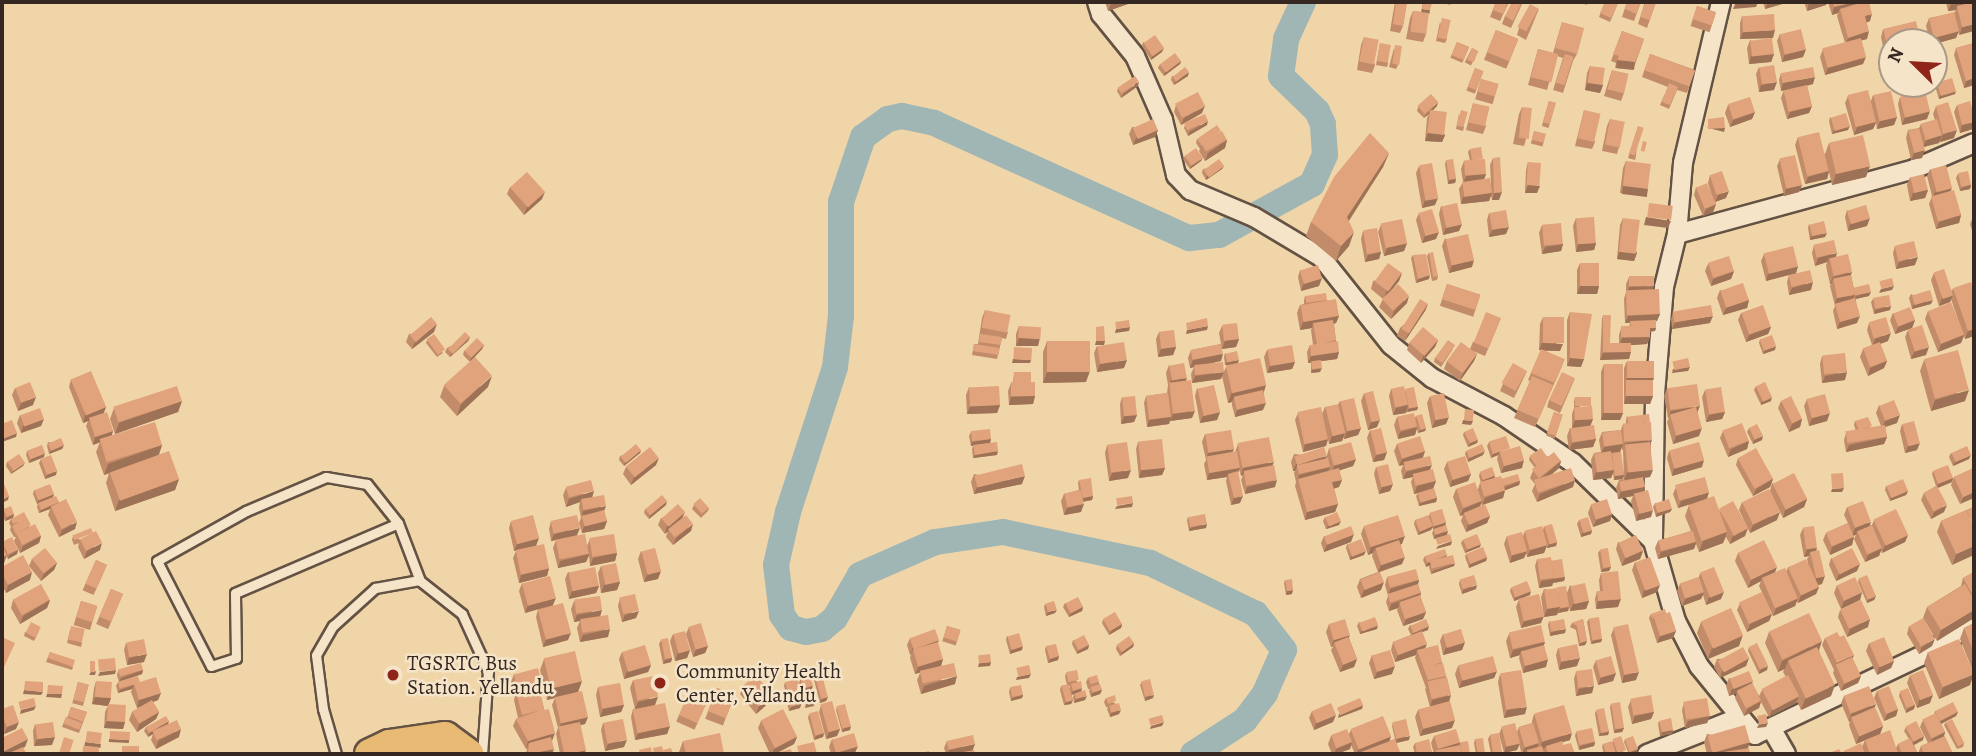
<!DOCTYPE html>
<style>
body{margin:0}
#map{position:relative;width:1976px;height:756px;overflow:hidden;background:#f0d5a9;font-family:Alegreya,serif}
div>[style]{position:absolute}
.river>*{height:26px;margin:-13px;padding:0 13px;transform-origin:13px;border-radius:13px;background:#a0b6b4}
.roads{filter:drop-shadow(2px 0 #645244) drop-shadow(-2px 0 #645244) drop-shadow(0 2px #645244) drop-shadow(0 -2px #645244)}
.lane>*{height:9px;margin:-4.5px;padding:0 4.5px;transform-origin:4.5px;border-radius:4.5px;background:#f5e4c7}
.street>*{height:18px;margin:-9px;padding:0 9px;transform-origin:9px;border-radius:9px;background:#f5e4c7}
.highway>*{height:30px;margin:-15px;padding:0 15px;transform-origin:15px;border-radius:15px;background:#e8ba74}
.wall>*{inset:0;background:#c28c6a;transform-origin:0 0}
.shaded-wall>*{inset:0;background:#9e7256;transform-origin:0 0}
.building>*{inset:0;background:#e1a37b;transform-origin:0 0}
.dots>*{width:19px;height:19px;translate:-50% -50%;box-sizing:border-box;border:4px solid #f5e4c7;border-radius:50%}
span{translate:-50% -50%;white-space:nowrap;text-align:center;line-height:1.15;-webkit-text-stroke:5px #f5e4c7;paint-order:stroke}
.poi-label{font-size:21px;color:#352722}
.left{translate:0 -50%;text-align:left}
.frame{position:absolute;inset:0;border:4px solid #352722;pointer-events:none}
.north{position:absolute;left:1878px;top:28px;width:70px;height:70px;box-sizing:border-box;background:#f5e4c7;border:2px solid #a89885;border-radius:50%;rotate:294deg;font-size:19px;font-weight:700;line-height:28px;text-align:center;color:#352722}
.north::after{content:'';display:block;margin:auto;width:24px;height:32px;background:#8f2418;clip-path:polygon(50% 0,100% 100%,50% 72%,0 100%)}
</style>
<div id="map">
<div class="river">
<div style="left:1193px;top:754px;width:62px;rotate:-33.2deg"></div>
<div style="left:1245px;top:720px;width:34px;rotate:-53deg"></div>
<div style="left:1265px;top:693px;width:47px;rotate:-66.2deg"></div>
<div style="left:1284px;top:650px;width:46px;rotate:-127.9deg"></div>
<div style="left:1256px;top:614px;width:118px;rotate:-154.3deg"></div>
<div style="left:1150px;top:563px;width:150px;rotate:-168.1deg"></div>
<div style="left:1003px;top:532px;width:69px;rotate:171.6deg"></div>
<div style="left:935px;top:542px;width:82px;rotate:156.3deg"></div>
<div style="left:860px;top:575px;width:50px;rotate:120.2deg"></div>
<div style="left:835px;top:618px;width:17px;rotate:140deg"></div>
<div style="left:822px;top:629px;width:16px;rotate:169deg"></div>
<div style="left:806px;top:632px;width:16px;rotate:-165deg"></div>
<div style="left:791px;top:628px;width:16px;rotate:-125deg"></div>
<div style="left:782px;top:615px;width:50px;rotate:-96.8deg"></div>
<div style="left:776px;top:565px;width:54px;rotate:-77.2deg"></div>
<div style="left:788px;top:512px;width:152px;rotate:-72deg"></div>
<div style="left:835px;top:367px;width:51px;rotate:-83.3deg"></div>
<div style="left:841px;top:316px;width:114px;rotate:-90deg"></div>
<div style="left:841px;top:202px;width:69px;rotate:-71.3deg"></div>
<div style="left:863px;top:137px;width:31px;rotate:-36deg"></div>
<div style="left:888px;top:119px;width:14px;rotate:-12deg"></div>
<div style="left:902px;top:116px;width:33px;rotate:12deg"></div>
<div style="left:934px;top:123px;width:280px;rotate:24.3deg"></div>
<div style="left:1189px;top:238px;width:30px;rotate:-6deg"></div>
<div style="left:1219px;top:235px;width:106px;rotate:-28.7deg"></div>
<div style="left:1312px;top:184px;width:32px;rotate:-66deg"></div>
<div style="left:1325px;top:155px;width:31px;rotate:-94deg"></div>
<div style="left:1323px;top:124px;width:14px;rotate:-115deg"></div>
<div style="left:1317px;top:111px;width:50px;rotate:-135.8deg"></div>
<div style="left:1281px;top:76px;width:37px;rotate:-82deg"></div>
<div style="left:1286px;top:39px;width:41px;rotate:-65.3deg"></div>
</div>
<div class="roads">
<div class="lane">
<div style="left:398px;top:523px;width:50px;rotate:-128.5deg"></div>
<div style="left:367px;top:484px;width:42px;rotate:-170.3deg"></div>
<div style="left:326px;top:477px;width:87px;rotate:157deg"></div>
<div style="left:246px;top:511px;width:102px;rotate:150.7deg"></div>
<div style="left:157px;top:561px;width:118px;rotate:62.8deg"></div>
<div style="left:211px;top:666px;width:26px;rotate:-18deg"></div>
<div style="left:236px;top:658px;width:65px;rotate:-90.9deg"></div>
<div style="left:235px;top:593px;width:177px;rotate:-23.2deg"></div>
<div style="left:398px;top:523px;width:62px;rotate:69.2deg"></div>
<div style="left:336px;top:754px;width:47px;rotate:-106.1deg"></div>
<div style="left:323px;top:709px;width:54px;rotate:-97.4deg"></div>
<div style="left:316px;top:655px;width:34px;rotate:-60deg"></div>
<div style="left:333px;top:626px;width:57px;rotate:-42.1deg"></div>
<div style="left:375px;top:588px;width:45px;rotate:-10.3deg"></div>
<div style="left:419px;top:580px;width:55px;rotate:38.3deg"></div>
<div style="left:462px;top:614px;width:63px;rotate:65.5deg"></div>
<div style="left:488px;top:671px;width:83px;rotate:94.1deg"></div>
</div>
<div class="street">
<div style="left:1097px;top:2px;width:13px;rotate:72deg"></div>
<div style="left:1101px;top:14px;width:54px;rotate:51deg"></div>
<div style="left:1135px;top:56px;width:70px;rotate:66.4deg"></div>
<div style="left:1163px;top:120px;width:57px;rotate:76.7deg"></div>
<div style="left:1176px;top:175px;width:21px;rotate:47deg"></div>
<div style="left:1190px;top:190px;width:69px;rotate:22.9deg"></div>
<div style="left:1254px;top:217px;width:78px;rotate:30.8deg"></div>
<div style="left:1321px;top:257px;width:112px;rotate:51.5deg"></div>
<div style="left:1391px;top:345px;width:53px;rotate:38.8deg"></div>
<div style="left:1432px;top:378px;width:81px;rotate:27.8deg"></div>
<div style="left:1504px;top:416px;width:83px;rotate:34.3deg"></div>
<div style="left:1573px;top:463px;width:112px;rotate:44.3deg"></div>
<div style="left:1721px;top:2px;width:165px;rotate:103.3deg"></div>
<div style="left:1683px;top:163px;width:71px;rotate:94.8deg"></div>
<div style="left:1677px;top:234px;width:55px;rotate:103.8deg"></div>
<div style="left:1664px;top:287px;width:108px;rotate:94.8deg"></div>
<div style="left:1655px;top:395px;width:146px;rotate:90.8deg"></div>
<div style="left:1653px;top:541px;width:83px;rotate:74deg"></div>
<div style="left:1676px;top:621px;width:51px;rotate:62.9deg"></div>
<div style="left:1699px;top:666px;width:89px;rotate:50.9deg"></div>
<div style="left:1755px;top:735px;width:191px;rotate:-25.5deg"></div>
<div style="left:1927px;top:653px;width:56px;rotate:-32.6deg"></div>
<div style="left:1677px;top:234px;width:246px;rotate:-15.3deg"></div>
<div style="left:1914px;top:169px;width:65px;rotate:-23.4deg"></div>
<div style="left:1771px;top:728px;width:30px;rotate:60deg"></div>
<div style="left:1647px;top:754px;width:98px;rotate:-21.6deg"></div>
</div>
<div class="highway">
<div style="left:370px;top:754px;width:21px;rotate:-25deg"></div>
<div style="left:389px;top:745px;width:57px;rotate:-8.1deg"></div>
<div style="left:445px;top:737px;width:29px;rotate:36deg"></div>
</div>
</div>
<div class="wall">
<div style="clip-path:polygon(1105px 2px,1129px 2px,1128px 4px,1108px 11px)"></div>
<div style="clip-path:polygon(1395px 2px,1407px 2px,1403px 26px,1400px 33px,1390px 31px)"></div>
<div style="clip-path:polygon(1423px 2px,1426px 34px,1423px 42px,1406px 39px,1410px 18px,1413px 11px,1421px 12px)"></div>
<div style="clip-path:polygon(1440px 2px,1451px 2px,1450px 5px)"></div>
<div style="clip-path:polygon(1496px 2px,1509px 2px,1500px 21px,1490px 17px)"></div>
<div style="clip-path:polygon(1523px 2px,1511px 28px,1502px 24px,1505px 16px)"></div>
<div style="clip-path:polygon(1578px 2px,1588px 2px,1587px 5px)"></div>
<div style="clip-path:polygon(1605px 2px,1618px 3px,1610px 22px,1599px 17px)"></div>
<div style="clip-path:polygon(1627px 2px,1641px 2px,1634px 21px,1622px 17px)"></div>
<div style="clip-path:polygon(1645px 2px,1656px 2px,1647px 28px,1638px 24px)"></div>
<div style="clip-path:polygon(1763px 2px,1789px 2px,1765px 9px)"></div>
<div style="clip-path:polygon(1804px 2px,1827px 2px,1826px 5px,1807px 11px)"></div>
<div style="clip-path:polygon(1828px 2px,1863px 2px,1870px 21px,1867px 22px,1867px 39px,1861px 40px,1863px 64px,1825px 75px,1820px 57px,1823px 49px,1845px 43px,1837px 16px,1838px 13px,1832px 15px)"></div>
<div style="clip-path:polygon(1946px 2px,1972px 2px,1959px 35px,1958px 31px,1956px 38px,1934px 44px,1934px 42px,1930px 42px,1926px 26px,1929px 18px,1954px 13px,1956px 10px,1948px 11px)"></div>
<div style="left:1697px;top:6px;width:20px;height:21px;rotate:18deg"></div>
<div style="clip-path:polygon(1539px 9px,1526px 40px,1517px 35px,1519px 28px)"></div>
<div style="clip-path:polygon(1742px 16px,1773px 38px,1740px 39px,1740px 23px)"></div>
<div style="clip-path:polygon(1440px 22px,1447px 39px,1445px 43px,1436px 41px)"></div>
<div style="clip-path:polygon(1562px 22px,1577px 54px,1573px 61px,1563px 93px,1553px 90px,1563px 58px,1557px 56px,1547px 90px,1528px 85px,1538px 49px,1553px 53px)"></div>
<div style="clip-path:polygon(1883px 29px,1892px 42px,1892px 58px,1886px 60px,1881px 37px)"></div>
<div style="left:1496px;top:30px;width:24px;height:32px;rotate:22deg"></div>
<div style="clip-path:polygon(1622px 31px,1644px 39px,1633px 70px,1615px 68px,1616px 63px,1611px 61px)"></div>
<div style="clip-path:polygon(1780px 34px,1806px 49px,1803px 57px,1782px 62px,1777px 41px)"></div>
<div style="clip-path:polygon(1364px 37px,1375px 65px,1372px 73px,1357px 70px,1361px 45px)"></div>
<div style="clip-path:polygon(1750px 40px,1774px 54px,1771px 62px,1749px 64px,1747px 48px)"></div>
<div style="clip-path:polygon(1143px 42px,1162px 52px,1151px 60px,1142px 46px)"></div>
<div style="left:1457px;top:42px;width:13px;height:17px;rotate:23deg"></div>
<div style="clip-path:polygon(1380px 43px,1388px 63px,1387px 67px,1376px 65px)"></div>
<div style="clip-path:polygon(1974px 43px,1974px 85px,1964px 88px,1954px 55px,1956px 48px)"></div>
<div style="clip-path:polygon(1394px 48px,1398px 65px,1396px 69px,1389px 67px)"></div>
<div style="left:1472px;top:48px;width:7px;height:16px;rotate:27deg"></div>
<div style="clip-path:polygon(1650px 54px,1695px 70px,1687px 93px,1677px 90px,1669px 109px,1660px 105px,1668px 87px,1642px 77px)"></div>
<div style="clip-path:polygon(1181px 61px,1180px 64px,1164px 76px,1158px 68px,1160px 64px)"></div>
<div style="clip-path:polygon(1590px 66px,1603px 85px,1600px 93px,1585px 90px,1587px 73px)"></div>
<div style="clip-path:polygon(1759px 67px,1774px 90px,1759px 92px,1756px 74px)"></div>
<div style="left:1475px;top:68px;width:9px;height:24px;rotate:21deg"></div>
<div style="clip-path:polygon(1612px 70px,1624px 93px,1621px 101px,1604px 96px)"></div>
<div style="clip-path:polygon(1781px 73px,1813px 84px,1807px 86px,1812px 106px,1809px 113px,1787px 119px,1781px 98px,1784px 90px,1791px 88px,1781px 91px,1779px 80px)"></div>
<div style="clip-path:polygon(1172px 76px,1188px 76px,1174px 85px,1171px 80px)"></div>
<div style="left:1481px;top:79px;width:18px;height:21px;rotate:16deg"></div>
<div style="clip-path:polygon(1937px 82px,1955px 94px,1939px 99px,1935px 86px)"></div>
<div style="clip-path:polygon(1902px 84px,1923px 84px,1922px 92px,1927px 119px,1902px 125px,1898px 104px,1900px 97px,1904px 96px)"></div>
<div style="clip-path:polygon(1138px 86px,1121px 98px,1117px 91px,1118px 88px)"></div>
<div style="clip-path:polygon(1873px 95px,1897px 117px,1894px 125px,1877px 129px,1876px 123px,1873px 129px,1854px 135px,1845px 103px,1848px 96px,1871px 101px)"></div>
<div style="left:1549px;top:101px;width:7px;height:26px;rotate:16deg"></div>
<div style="clip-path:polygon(1473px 103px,1486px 126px,1483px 134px,1466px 130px)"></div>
<div style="clip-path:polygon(1176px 105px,1202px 113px,1181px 125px,1174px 112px)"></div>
<div style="clip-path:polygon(1728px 105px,1755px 112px,1752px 119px,1730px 127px,1725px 113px)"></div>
<div style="clip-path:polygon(1957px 105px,1973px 129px,1960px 133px,1954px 112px)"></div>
<div style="clip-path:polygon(1437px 106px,1432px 111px,1445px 135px,1442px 142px,1425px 141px,1427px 118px,1429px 114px,1424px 118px,1417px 111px,1418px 107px)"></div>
<div style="clip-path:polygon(1936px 106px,1954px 138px,1940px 142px,1940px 140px,1939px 143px,1924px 147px,1922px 158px,1911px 160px,1906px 138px,1908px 130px,1919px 128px,1921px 124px,1935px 120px,1933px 114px)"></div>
<div style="clip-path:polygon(1522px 107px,1526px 139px,1524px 146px,1513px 144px,1519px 114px)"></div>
<div style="clip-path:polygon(1584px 110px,1595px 142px,1592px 149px,1575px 146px)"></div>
<div style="clip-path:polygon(1459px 114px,1464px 127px,1463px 131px,1456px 129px)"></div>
<div style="clip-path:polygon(1830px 117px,1848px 130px,1832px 134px,1829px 121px)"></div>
<div style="clip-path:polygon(1610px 119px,1619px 147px,1617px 154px,1602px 151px,1607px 126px)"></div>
<div style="clip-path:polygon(1185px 125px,1207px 125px,1188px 136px,1184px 128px)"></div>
<div style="clip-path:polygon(1638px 126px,1636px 156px,1635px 160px,1628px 158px)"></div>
<div style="clip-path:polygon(1132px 127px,1158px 130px,1155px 137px,1133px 145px,1129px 134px)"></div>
<div style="left:1534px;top:131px;width:12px;height:13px;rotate:14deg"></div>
<div style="clip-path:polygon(1798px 137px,1825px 154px,1829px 143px,1866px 177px,1832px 185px,1829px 172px,1827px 179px,1805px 184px,1795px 145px)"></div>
<div style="clip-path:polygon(1197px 139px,1227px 140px,1225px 148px,1205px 161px,1199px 151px,1200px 149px,1196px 143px)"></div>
<div style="clip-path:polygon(1470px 149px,1486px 174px,1484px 179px,1491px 183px,1490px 165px,1493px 158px,1499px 200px,1492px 200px,1491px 195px,1489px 201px,1461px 204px,1459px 189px,1463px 182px,1461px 169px,1464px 161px,1470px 161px,1468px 152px)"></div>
<div style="clip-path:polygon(1389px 153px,1383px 167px,1349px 221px,1349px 246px,1336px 261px,1306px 236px,1311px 222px)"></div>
<div style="clip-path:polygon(1185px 156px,1201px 161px,1190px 169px,1183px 159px)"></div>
<div style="clip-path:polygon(1780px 159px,1802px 185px,1799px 192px,1784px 196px,1777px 166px)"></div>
<div style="clip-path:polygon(1446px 160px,1456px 179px,1455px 183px,1448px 184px,1445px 164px)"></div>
<div style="clip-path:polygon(1626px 161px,1648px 189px,1646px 196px,1620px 193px,1623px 168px)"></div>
<div style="clip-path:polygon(1528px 162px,1537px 193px,1525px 193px,1526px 170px)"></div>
<div style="clip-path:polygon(1224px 166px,1222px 169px,1206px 180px,1202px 173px,1203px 169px)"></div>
<div style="clip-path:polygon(1419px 166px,1435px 205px,1422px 208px,1416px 173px)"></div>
<div style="clip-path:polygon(1930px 169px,1951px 191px,1961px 215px,1959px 223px,1936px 229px,1929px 204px,1932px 196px,1927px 176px)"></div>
<div style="clip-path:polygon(1958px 174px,1971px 185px,1970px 189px,1960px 191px,1956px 178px)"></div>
<div style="clip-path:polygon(1710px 175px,1726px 198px,1715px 202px,1716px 204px,1713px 212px,1703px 216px,1694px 195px,1696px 187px,1712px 196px,1708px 183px)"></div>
<div style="clip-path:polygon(1910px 177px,1928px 190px,1925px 198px,1910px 201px,1907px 185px)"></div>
<div style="clip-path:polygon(510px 187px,542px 199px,524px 215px,507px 194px)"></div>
<div style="clip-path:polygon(1441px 206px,1462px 224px,1459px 231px,1443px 235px,1439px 214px)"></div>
<div style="clip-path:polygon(1847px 210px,1867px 226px,1848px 231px,1845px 217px)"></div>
<div style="clip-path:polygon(1419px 213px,1436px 239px,1422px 243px,1416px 220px)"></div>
<div style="clip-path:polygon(1489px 213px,1506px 234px,1489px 237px,1487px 220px)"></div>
<div style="clip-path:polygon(1974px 216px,1974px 237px,1970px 224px,1973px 217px)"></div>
<div style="clip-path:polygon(1576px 218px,1596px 243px,1594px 250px,1576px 252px,1573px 226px)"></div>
<div style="clip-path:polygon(1623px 218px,1637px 253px,1634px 261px,1617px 259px,1620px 225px)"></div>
<div style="clip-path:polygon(1809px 224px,1825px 237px,1810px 240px,1808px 228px)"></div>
<div style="clip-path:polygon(1381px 225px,1407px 243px,1404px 251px,1384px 256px,1378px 232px)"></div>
<div style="clip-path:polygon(1542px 225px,1563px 244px,1561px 251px,1542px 254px,1539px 233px)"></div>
<div style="clip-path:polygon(1363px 231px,1381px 252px,1379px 259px,1365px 262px,1361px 239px)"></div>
<div style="clip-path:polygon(1445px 238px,1472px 267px,1449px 273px,1442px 246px)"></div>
<div style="clip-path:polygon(1814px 245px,1836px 257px,1851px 275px,1854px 289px,1869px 296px,1856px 299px,1857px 323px,1837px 329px,1833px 311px,1835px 306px,1830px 286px,1831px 284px,1830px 284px,1826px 266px,1827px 262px,1815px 266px,1812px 253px)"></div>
<div style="clip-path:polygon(1895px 246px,1915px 265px,1896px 269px,1893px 253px)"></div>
<div style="clip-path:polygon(1429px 253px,1438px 276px,1437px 280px,1432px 281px,1427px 256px)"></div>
<div style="clip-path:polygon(1764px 254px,1798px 266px,1796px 273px,1811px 290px,1789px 295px,1787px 282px,1789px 275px,1766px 281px,1761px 261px)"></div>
<div style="clip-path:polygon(1413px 255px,1429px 279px,1416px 283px,1411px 258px)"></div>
<div style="clip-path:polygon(1580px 263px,1599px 286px,1597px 294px,1577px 294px,1577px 270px)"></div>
<div style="clip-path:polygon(1708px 264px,1734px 271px,1731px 279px,1711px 286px,1705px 271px)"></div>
<div style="clip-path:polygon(1300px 270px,1319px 286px,1301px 291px,1298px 277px)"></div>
<div style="clip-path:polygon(1402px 273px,1399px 281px,1391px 290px,1407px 303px,1391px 319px,1379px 307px,1383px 299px,1371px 289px,1373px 281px)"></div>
<div style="clip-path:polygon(1934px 273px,1952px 291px,1953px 288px,1974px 336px,1965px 339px,1964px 336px,1961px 343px,1938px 352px,1925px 319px,1928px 311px,1961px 328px,1951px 299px,1950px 302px,1939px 306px,1931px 280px)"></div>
<div style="clip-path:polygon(1629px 277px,1653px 290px,1660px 314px,1656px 322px,1656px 328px,1655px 331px,1650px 332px,1650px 337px,1647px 344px,1631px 345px,1629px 359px,1600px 360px,1602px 319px,1603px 315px,1610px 343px,1619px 343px,1619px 335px,1621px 328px,1629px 327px,1630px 323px,1625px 323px,1624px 299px,1626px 292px,1626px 284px)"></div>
<div style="left:1447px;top:284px;width:35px;height:23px;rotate:18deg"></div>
<div style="clip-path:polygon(1720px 290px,1749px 300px,1747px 308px,1723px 315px,1717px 298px)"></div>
<div style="clip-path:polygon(1911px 294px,1931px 304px,1912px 309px,1909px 298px)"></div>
<div style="clip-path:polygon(1305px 296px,1327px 300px,1339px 316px,1336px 323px,1334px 324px,1336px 341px,1339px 352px,1337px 359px,1321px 361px,1320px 372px,1311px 373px,1311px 363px,1308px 363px,1307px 352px,1310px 345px,1313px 345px,1311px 330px,1312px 328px,1300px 330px,1297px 313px,1300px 305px,1304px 304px,1304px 300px)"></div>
<div style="clip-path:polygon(1873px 299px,1890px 310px,1874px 314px,1871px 302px)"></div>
<div style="clip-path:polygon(1428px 304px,1425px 311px,1405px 341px,1397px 336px,1400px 328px)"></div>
<div style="clip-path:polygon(985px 310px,1008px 332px,1006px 339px,1002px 338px,997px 359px,972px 355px,974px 344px,978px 344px,982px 318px)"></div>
<div style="clip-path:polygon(1570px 312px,1581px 367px,1567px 366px,1567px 320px)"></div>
<div style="clip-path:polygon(1673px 312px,1710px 323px,1672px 329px,1671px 319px)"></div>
<div style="clip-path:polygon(1741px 313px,1771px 327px,1768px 334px,1746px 342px,1738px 320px)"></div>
<div style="clip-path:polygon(1893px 313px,1915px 320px,1912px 328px,1895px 334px,1890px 320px)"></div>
<div style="clip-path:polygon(1543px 317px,1560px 351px,1546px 351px,1562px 366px,1535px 427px,1514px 418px,1530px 381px,1528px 380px,1541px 350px,1539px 350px,1540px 324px)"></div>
<div style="clip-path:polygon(1501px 318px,1485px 356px,1473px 351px,1477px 354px,1474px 361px,1460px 381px,1444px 369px,1447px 361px,1470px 349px,1473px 342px)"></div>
<div style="clip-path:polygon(1869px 323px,1888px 341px,1880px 344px,1887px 361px,1884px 368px,1868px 376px,1860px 357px,1863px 349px,1872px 345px,1867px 330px)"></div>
<div style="clip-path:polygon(1019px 326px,1038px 346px,1016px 346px,1016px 334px)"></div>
<div style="clip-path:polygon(1222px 326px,1239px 339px,1236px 347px,1222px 349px,1221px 361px,1203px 365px,1221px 379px,1192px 383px,1191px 374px,1194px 367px,1190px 368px,1188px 358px,1191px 350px,1221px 344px,1219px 333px)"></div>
<div style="clip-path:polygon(1908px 330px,1926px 355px,1911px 359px,1905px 337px)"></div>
<div style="clip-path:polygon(434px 332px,412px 349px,406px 342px,409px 334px)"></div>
<div style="clip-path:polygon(1159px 332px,1176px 347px,1173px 355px,1158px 357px,1156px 339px)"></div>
<div style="clip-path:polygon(470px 337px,468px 341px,450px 357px,445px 352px,447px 348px)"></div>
<div style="clip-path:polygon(1760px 339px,1775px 350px,1763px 354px,1759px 343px)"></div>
<div style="clip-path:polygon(427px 340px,443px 353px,437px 357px,426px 343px)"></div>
<div style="clip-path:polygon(1438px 340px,1435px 347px,1421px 363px,1407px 350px,1409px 343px)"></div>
<div style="clip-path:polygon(1047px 341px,1086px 382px,1043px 383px,1043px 352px)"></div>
<div style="clip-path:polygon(484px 345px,482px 349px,470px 362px,463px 355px,464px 351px)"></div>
<div style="clip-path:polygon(1097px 346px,1124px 368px,1097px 372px,1094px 353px)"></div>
<div style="clip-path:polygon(1453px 349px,1441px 367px,1434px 362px,1435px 358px)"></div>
<div style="clip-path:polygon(1267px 350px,1295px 362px,1292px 369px,1267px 373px,1264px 357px)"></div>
<div style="clip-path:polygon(1225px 353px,1266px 385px,1264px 392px,1263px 410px,1235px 417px,1232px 405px,1232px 402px,1228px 403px,1222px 376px,1227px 365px,1225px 365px,1224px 357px)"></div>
<div style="clip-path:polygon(1822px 356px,1845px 380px,1822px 383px,1820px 364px)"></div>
<div style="clip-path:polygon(1924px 360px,1965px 401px,1931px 411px,1920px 371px)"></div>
<div style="clip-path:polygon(1627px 361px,1653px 396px,1650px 404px,1624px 404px,1624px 368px)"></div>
<div style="clip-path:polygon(1604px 364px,1623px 413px,1620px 420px,1601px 420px,1601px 372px)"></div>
<div style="clip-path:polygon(1169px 365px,1186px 381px,1192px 418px,1170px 421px,1170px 420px,1169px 424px,1147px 427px,1144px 403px,1146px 396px,1167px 393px,1168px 385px,1166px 373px)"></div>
<div style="clip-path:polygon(1527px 371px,1514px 398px,1500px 391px,1503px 384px)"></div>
<div style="clip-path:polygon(1014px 372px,1035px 396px,1033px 404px,1009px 405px,1008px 391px,1011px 383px,1013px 383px)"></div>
<div style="clip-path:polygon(1575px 378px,1560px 413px,1547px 407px,1549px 400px)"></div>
<div style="clip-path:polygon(71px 379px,106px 407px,103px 414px,113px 431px,111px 437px,162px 445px,159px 455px,179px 479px,175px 490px,115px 511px,106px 483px,109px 473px,104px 475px,96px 452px,100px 442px,93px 445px,86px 426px,88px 421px,83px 423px,69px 387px)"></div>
<div style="clip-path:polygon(444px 386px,488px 387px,457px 416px,440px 397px)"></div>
<div style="clip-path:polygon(1756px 386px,1771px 401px,1761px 405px,1754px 390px)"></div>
<div style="clip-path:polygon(969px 387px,1000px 405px,997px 413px,967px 414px,966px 395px)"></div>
<div style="clip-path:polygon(15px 388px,33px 405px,18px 411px,12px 395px)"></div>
<div style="clip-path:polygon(1197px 388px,1220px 412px,1217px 420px,1200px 423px,1195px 396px)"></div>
<div style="clip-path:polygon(1667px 388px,1698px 413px,1699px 436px,1673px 444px,1667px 422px,1669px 418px,1668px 418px,1664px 396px)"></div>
<div style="clip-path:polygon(1391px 389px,1404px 389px,1418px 407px,1417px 410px,1407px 412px,1407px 410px,1406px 413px,1393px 415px,1389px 396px)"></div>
<div style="clip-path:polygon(1705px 390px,1725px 412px,1722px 419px,1706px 422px,1702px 397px)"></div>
<div style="clip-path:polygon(1364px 393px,1377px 427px,1368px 430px,1361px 401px)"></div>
<div style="clip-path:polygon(1430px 396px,1446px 424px,1432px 428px,1427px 403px)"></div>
<div style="clip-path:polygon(1122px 397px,1137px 415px,1134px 422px,1121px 424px,1120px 404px)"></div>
<div style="clip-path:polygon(1575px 397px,1596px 439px,1593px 447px,1569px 450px,1567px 436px,1570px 428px,1572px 428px,1572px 414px,1574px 408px,1574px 401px)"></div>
<div style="clip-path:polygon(1807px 399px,1827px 421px,1809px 426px,1804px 406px)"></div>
<div style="clip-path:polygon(182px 401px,178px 412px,115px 434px,110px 419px,114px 408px)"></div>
<div style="clip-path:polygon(1340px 401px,1361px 428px,1358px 435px,1344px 439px,1344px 437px,1342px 441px,1329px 444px,1328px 439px,1326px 446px,1303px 452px,1295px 420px,1298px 413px,1322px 414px,1325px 407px,1338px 405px)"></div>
<div style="clip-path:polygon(1781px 401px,1802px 419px,1800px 427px,1789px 432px,1778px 408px)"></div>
<div style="clip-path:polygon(1879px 405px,1897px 423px,1885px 427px,1887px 437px,1884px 444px,1846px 452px,1844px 440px,1846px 433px,1856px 431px,1854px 425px,1855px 421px,1871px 428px,1881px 426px,1876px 413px)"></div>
<div style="left:1554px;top:412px;width:9px;height:25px;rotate:18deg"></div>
<div style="clip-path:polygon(20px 415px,41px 426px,21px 433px,17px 423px)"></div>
<div style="clip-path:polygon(1416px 416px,1426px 428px,1425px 431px,1418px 433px,1417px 429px,1415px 435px,1398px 439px,1394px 425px,1397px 417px,1415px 418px)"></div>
<div style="clip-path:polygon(1627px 416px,1651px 444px,1650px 477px,1643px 478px,1645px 487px,1643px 491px,1651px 517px,1636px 521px,1631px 501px,1633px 496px,1618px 499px,1616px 488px,1619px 480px,1624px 479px,1623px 450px,1622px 450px,1622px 447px,1620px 452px,1624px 475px,1623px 479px,1614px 480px,1613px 473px,1611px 478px,1593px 480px,1591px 460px,1594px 453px,1601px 452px,1599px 440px,1602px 432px,1621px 430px,1623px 424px,1626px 424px,1626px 420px)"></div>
<div style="clip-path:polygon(1902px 424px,1917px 450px,1905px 453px,1900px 431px)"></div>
<div style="clip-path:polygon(1749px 428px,1762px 440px,1753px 444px,1747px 432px)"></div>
<div style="clip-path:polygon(1370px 430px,1387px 452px,1384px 460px,1373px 462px,1367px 438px)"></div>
<div style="clip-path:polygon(1723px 431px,1749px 441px,1747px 449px,1728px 457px,1720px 438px)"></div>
<div style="clip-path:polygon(971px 432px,991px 439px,990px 443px,997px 455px,973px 458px,972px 449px,973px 446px,971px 446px,969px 436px)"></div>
<div style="clip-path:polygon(1464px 432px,1478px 440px,1477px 443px,1468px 447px,1463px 435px)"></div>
<div style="clip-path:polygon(1205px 434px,1233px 452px,1235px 452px,1238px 444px,1272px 466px,1275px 487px,1245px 494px,1241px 480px,1243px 475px,1241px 476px,1239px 469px,1238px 472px,1240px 503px,1231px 505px,1226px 481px,1227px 477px,1207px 480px,1204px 464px,1206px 460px,1202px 442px)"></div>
<div style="clip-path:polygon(48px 442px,64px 445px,62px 449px,49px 454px,47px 446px)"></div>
<div style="clip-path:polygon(1138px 442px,1165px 468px,1162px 475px,1139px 478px,1136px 449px)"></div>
<div style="clip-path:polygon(1489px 442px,1522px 468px,1501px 473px,1497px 459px,1498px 455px,1491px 458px,1487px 446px)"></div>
<div style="clip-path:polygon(1397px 444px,1425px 451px,1423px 458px,1430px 470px,1436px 481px,1433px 488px,1437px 498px,1436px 502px,1419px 506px,1416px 496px,1418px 493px,1414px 494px,1411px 482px,1413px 477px,1403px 479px,1401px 471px,1403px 465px,1399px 466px,1394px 451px)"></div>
<div style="clip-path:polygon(1107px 445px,1128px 478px,1109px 481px,1105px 453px)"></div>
<div style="clip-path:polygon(1329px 448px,1356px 459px,1353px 466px,1339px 470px,1342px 480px,1339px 487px,1334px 488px,1338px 504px,1335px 512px,1305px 520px,1295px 486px,1296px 482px,1294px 473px,1295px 471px,1293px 471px,1291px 462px,1294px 454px,1327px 458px,1327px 455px)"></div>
<div style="clip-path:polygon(641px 450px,640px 453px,624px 466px,619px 460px,620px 456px)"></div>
<div style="clip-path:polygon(27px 451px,44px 457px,29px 463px,26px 455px)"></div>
<div style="clip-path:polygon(1466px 451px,1483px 455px,1468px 462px,1465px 454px)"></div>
<div style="clip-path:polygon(1669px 451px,1702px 467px,1672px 476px,1667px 458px)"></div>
<div style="clip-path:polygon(1951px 453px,1969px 459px,1953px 466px,1949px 457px)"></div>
<div style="clip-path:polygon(1530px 456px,1548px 458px,1561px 461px,1559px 468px,1547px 478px,1573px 487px,1537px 502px,1532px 491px,1535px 484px,1530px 478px,1533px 471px,1535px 468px,1529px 460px)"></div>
<div style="clip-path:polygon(1738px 458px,1773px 479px,1770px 487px,1753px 496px,1736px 465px)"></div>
<div style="clip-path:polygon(41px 459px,56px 475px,45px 479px,39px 463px)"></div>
<div style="clip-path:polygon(7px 462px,23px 466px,11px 474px,6px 466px)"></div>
<div style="clip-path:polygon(1447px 462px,1471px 474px,1468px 481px,1450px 487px,1444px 469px)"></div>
<div style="clip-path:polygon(656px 465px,631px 485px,623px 474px,626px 467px)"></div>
<div style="clip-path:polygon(1376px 467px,1393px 484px,1390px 491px,1379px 494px,1374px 474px)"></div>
<div style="clip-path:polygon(1974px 468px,1960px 504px,1951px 485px,1954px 477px)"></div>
<div style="clip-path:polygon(1933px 471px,1953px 478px,1952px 482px,1938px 488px,1944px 512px,1931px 519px,1921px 500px,1924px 493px,1936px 486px,1932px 474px)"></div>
<div style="clip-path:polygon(1480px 472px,1502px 480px,1520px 481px,1519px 485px,1505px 490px,1503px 498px,1482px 505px,1481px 503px,1480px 507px,1490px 516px,1487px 523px,1466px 532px,1461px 521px,1463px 515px,1460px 516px,1453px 497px,1456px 489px,1478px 489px,1480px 483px,1481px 483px,1479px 476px)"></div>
<div style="clip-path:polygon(974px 474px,1022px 484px,974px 494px,971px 482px)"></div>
<div style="clip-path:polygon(1079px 480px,1093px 496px,1092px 500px,1083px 502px,1081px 512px,1064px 515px,1061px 501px,1064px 494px,1079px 490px,1078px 483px)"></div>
<div style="clip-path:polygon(1772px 483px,1807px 499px,1804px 507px,1783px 518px,1770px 491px)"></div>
<div style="clip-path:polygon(1886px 486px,1908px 491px,1906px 495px,1890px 501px,1885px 490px)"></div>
<div style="clip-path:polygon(1676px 487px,1707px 498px,1745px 536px,1730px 544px,1726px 537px,1723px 543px,1699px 552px,1696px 544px,1694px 549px,1658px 559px,1655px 548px,1658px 541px,1691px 531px,1685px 516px,1689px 505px,1691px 504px,1678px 508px,1673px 494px)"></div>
<div style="clip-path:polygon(566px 488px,592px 497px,604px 511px,607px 521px,604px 529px,582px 533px,579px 523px,581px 518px,579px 507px,580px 502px,566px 507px,563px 495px)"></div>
<div style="clip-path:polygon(34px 490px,54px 494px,53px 497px,59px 502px,75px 529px,59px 537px,48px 515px,50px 509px,39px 513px,37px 507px,38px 503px,37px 504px,33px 494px)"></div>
<div style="clip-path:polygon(1742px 502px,1777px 520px,1750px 533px,1739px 510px)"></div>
<div style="clip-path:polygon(1655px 503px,1672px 509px,1670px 512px,1656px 517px,1653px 507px)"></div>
<div style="clip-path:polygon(666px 505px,649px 519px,644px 513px,645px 509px)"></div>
<div style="clip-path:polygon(694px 505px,709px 508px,708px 511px,701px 518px,692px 509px)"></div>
<div style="clip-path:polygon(1591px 505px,1612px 514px,1610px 521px,1593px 527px,1588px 513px)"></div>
<div style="clip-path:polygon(1847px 507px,1870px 525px,1872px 525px,1874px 520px,1908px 535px,1905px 542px,1882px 553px,1881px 550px,1879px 556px,1865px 562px,1854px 539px,1856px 535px,1854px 535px,1852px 545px,1830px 555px,1823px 540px,1826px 533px,1848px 523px,1844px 515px)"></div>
<div style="clip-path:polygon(1974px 507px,1952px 565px,1937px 532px,1941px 521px)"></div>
<div style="clip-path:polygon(3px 509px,14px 514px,13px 518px,5px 521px,2px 514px)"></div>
<div style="clip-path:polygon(1430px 513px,1446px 522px,1445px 526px,1447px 535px,1434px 539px,1432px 533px,1434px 529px,1432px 528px,1431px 530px,1418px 535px,1414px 524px,1415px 520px,1429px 516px)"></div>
<div style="clip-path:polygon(1188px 517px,1206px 528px,1189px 531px,1187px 520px)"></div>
<div style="clip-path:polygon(1325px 517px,1339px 525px,1326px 529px,1323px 521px)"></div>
<div style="clip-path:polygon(661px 518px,682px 518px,691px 531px,673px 545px,666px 537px,668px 531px,665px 534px,658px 525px)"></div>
<div style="clip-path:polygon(11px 519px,30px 527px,41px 536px,39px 543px,20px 553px,14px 541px,16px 537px,14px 537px,10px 530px,11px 527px,9px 523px)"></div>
<div style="clip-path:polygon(1579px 520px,1592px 530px,1591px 534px,1581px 537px,1577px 524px)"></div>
<div style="clip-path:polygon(511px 521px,536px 546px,549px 568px,547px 576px,519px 583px,513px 558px,516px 551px,518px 550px,514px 551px,509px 528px)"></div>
<div style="clip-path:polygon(551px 521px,577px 535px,587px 546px,590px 539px,617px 553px,615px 561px,590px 566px,589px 556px,586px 562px,558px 568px,553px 548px,556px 540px,551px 541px,549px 529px)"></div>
<div style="clip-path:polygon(1364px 526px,1402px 544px,1401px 544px,1402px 564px,1380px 572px,1381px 590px,1361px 598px,1357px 587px,1360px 579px,1378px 572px,1372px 556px,1373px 553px,1368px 555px,1361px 534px)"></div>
<div style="clip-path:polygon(1544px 526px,1557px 542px,1556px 546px,1547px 548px,1547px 546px,1544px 553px,1527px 557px,1526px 553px,1524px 558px,1510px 563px,1504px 544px,1507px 536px,1523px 536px,1525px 531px,1543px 530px)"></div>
<div style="clip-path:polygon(1803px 528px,1816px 550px,1822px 584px,1818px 585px,1819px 587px,1816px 594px,1798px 603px,1797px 601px,1795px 606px,1773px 616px,1759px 586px,1761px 581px,1748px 588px,1735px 561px,1738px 553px,1775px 572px,1786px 572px,1788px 567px,1808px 563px,1807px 559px,1809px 556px,1804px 557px,1800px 535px)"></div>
<div style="clip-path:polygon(73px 536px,100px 550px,84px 559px,78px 547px,79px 543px,74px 545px,72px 540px)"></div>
<div style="clip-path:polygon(1324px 536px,1351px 542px,1324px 552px,1321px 543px)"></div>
<div style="clip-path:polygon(1463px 540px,1480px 547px,1465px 553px,1461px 543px)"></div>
<div style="clip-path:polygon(2px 542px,18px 550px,17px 554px,8px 559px,6px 556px,4px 563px,2px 564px)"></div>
<div style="clip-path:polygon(1618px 542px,1643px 551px,1640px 559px,1622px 566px,1616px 549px)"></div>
<div style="clip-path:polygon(1347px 544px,1364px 555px,1350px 560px,1346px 548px)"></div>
<div style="clip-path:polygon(1600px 550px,1611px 567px,1609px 571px,1601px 572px,1598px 553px)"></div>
<div style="clip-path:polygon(641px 551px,658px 579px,644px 582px,638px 559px)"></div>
<div style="clip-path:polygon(1466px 554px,1487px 557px,1486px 561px,1469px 568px,1465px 557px)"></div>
<div style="clip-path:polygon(1425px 556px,1446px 558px,1454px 566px,1431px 574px,1429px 567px,1430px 565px,1426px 567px,1423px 560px)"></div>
<div style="clip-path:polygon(1831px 558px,1857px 571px,1836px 581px,1829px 565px)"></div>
<div style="clip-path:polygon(32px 559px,57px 563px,54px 570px,41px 581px,29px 566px)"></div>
<div style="clip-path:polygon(1537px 559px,1551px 561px,1565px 577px,1564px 581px,1553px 583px,1552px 586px,1539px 588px,1535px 566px)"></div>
<div style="left:96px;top:560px;width:12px;height:33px;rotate:24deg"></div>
<div style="clip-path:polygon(1635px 562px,1660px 585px,1657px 592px,1642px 598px,1632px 570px)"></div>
<div style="clip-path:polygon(601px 566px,620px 582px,617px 590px,601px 593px,598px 573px)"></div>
<div style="clip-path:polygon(2px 567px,30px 580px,6px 593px,2px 586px)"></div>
<div style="clip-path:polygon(568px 572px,599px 586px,596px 593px,569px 599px,565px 579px)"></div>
<div style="clip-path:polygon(1974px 572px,1974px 618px,1937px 641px,1923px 618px,1927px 607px,1961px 586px,1963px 578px)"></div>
<div style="clip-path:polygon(1601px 573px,1618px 607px,1596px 609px,1595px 599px,1597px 591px,1600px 591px,1599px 580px)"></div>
<div style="clip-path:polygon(1700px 573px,1721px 599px,1706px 605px,1703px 595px,1701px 599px,1682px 606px,1677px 591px,1680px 584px,1699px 577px)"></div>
<div style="clip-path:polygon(1387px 577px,1419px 580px,1418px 584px,1421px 593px,1420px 596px,1426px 612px,1423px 619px,1403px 626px,1397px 610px,1398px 608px,1389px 611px,1386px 602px,1388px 596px,1385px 585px)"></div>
<div style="clip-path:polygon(1859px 578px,1876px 596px,1874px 600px,1867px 603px,1858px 582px)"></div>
<div style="clip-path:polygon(1285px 580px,1292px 594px,1286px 595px,1284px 583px)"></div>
<div style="clip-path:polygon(1460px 580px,1476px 589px,1462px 594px,1459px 584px)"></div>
<div style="clip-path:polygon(522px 583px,553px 605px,568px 640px,543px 647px,536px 617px,538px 609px,525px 613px,519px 591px)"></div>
<div style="clip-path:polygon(1570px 585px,1589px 601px,1586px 609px,1570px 611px,1567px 596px,1569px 607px,1568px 611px,1558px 613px,1558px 611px,1557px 615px,1544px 617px,1541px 597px,1544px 589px,1567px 593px)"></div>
<div style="clip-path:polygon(1837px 585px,1862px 592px,1860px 600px,1841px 609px,1834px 593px)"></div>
<div style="clip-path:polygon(1511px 588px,1530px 595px,1514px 601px,1510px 591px)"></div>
<div style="left:111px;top:589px;width:13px;height:38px;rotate:23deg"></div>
<div style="clip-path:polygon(620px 598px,636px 618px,622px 622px,618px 606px)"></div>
<div style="clip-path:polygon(1519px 599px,1541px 623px,1521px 628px,1516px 607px)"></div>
<div style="clip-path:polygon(13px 600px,50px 600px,47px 608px,20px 624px,11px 608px)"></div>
<div style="left:81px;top:601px;width:17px;height:25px;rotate:17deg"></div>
<div style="clip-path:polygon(574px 601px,600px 616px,608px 637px,580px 642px,577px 628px,580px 621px,574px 622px,571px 609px)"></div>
<div style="clip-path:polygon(1065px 603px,1083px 607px,1082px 611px,1069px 617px,1063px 607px)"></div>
<div style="clip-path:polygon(1740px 603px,1772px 614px,1769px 621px,1747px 632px,1737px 610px)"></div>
<div style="clip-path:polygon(1045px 604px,1055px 613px,1046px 616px,1044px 607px)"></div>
<div style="clip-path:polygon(1840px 610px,1868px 627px,1847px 637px,1838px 617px)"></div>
<div style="clip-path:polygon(1666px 613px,1676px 631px,1673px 638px,1657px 643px,1649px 618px,1651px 614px)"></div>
<div style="clip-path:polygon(1583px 619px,1587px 641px,1585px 645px,1579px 646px,1576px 630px,1570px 627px,1572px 623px)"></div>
<div style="clip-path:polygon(1589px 619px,1602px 639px,1601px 642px,1591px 644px,1587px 622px)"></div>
<div style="clip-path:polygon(1103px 620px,1122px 624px,1121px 628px,1109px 635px,1102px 623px)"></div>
<div style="clip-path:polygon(1549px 621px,1565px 633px,1550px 636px,1548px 625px)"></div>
<div style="clip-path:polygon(1359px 622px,1377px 629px,1360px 634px,1357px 626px)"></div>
<div style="clip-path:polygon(1701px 622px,1739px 646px,1708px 659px,1697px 633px)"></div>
<div style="clip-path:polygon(1974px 623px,1974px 674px,1960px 639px,1964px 628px)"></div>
<div style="clip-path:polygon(1329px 624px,1349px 638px,1357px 659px,1354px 667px,1340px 672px,1331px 650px,1333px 647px,1331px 647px,1326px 632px)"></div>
<div style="clip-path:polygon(1410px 625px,1428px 630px,1422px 632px,1425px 649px,1442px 662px,1442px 663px,1446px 676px,1446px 678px,1452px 728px,1420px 736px,1415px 717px,1418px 710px,1430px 707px,1425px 689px,1426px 688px,1415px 658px,1416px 655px,1395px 662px,1391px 650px,1393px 642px,1411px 635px,1408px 629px)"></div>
<div style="left:947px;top:626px;width:14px;height:16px;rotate:17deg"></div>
<div style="clip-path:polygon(1909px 626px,1932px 646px,1919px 654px,1907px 634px)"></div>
<div style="clip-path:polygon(689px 627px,708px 646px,705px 653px,693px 657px,686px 634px)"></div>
<div style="clip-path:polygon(1614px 628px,1636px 680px,1622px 683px,1611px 635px)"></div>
<div style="clip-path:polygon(70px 630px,82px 643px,81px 647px,67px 643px)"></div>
<div style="clip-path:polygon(39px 631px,34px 641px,24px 636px,25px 632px)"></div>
<div style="clip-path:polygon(1769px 632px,1819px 650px,1831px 696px,1801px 710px,1797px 701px,1796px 703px,1769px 717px,1761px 702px,1759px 708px,1744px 716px,1735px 698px,1737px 693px,1729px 696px,1726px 686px,1729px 678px,1752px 683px,1759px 696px,1762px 690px,1786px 677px,1783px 672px,1785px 668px,1778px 672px,1765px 643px)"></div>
<div style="clip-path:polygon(673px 634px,690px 650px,687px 658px,675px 661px,670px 641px)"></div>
<div style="clip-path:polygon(1443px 634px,1465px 642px,1462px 650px,1443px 655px,1440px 641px)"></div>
<div style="clip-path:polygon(1509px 634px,1545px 642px,1544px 645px,1546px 667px,1523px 673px,1519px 658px,1520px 655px,1510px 658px,1506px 641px)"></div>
<div style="clip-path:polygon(1007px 636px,1022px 650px,1010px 654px,1006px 640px)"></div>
<div style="clip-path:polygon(910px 638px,943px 659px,941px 666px,915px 674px,910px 658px,911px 655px,910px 655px,907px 645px)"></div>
<div style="clip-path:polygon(1825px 638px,1852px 658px,1861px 676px,1858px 683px,1841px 691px,1833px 673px,1834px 670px,1822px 645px)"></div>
<div style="clip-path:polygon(661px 640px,672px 658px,671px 662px,663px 664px,659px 644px)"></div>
<div style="clip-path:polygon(1073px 640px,1089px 645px,1088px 649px,1077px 654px,1072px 644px)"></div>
<div style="clip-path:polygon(126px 643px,144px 662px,127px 665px,124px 650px)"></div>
<div style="clip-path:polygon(1134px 643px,1133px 647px,1120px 656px,1116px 649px,1117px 645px)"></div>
<div style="clip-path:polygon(1869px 643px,1894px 661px,1891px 668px,1877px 675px,1866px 651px)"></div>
<div style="clip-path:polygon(1046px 646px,1059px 656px,1058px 660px,1048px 663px,1045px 650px)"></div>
<div style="clip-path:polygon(1749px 647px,1767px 670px,1759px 674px,1748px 651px)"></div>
<div style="clip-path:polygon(1558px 648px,1577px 666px,1559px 670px,1556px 655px)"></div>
<div style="clip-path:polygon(50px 652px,73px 667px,72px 670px,46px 662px)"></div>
<div style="clip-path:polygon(622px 652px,651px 665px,648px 672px,624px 679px,619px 659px)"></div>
<div style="clip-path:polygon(1928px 652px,1970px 685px,1939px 699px,1924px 663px)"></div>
<div style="clip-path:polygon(1372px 655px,1392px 674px,1374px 679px,1369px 663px)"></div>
<div style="clip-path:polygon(1749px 658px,1746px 666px,1720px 678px,1714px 667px,1717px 659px)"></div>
<div style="clip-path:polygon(544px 659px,582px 681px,578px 692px,556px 698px,588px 717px,585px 724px,580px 725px,584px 754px,560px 754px,556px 734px,558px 728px,552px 705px,555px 698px,547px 700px,540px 670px)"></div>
<div style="clip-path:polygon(1596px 660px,1616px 673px,1613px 681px,1598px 685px,1593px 667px)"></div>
<div style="clip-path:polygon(1458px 666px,1497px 671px,1494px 678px,1459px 688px,1455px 674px)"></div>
<div style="clip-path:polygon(143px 670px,142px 674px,121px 681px,140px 683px,161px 693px,158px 700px,153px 702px,159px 712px,156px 719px,137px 732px,129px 720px,132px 712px,142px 706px,137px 708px,131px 692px,132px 689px,118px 693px,116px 686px,118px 682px,119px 682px,117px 675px,118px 671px)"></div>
<div style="clip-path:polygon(1576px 672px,1592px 693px,1576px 696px,1574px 679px)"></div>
<div style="clip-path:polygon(920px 673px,955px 684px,921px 694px,917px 680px)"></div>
<div style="clip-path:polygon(1066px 673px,1078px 682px,1085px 700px,1074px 703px,1073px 697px,1074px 694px,1071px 695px,1070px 688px,1070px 686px,1069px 686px,1073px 700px,1071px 704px,1064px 705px,1060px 690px,1061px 686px,1067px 685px,1065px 677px)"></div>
<div style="clip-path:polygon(514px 674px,542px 683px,539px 689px,552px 740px,552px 754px,526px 754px,527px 749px,526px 749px,513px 726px,516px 719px,518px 718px,514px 700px,515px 696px,514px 696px,511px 682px)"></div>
<div style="clip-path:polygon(1500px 674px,1525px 714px,1504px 718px,1498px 682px)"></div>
<div style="clip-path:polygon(1910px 675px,1930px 703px,1917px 708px,1907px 683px)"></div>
<div style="clip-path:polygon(815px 676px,828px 697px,826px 701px,820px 703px,814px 680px)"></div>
<div style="clip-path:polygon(1088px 678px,1099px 682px,1099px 684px,1102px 690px,1100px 694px,1091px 697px,1089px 691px,1090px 689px,1088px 689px,1086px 682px)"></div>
<div style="clip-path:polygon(800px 679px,813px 686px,811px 690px,802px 692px,799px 696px,801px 704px,800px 708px,789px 711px,787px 703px,788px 700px,784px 686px,785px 682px,799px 683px)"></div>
<div style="clip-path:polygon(633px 680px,655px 705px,670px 726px,667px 734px,635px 740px,631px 717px,633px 709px,635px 709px,630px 688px)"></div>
<div style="clip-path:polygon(96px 681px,111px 698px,109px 704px,125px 722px,123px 729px,104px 728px,105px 712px,108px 706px,92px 704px,94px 688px)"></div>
<div style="left:78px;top:682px;width:11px;height:22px;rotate:15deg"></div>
<div style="clip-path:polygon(1142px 682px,1153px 698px,1145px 701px,1140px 685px)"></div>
<div style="clip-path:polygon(598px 687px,624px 705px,621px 712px,600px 717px,596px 695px)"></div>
<div style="clip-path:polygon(743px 687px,773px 695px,770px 702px,756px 714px,740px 694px)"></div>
<div style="left:717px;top:688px;width:19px;height:33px;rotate:21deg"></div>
<div style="clip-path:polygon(1010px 688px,1023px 695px,1022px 698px,1011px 701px,1009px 692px)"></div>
<div style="clip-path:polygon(1877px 691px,1898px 709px,1896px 716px,1884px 721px,1874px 698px)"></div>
<div style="clip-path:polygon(1900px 692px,1915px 705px,1914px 709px,1906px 713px,1899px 696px)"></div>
<div style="left:688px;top:695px;width:20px;height:29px;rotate:24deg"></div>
<div style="clip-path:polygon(1844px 696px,1875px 708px,1883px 726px,1880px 734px,1896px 748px,1898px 744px,1909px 739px,1904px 731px,1906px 727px,1923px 740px,1914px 745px,1918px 754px,1843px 754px,1844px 751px,1862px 747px,1865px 740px,1856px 744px,1849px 725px,1850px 721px,1849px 722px,1841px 703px)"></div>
<div style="clip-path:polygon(1106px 698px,1116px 704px,1119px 714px,1110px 717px,1107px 709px,1108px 707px,1106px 707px,1104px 702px)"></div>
<div style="clip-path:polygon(1631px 700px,1654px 712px,1651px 719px,1632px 724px,1628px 707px)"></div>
<div style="clip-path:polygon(1684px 703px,1710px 716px,1707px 723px,1685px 728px,1682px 710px)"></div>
<div style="clip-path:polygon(1611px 704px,1624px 728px,1622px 732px,1614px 733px,1610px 707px)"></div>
<div style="clip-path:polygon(821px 705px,840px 729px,837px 736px,826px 739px,819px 712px)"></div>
<div style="clip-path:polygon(71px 707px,87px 712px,79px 733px,62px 727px,66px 717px,67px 718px)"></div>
<div style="clip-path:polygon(837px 707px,850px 730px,842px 732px,836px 710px)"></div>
<div style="clip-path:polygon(2px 709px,16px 729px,4px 734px,2px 728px)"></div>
<div style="clip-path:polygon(1596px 710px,1609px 731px,1608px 735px,1599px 736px,1595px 714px)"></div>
<div style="clip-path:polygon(1312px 711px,1333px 722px,1314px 730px,1309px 718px)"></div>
<div style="clip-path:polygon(1935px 711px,1958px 712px,1956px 716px,1941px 724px,1945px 732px,1944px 736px,1953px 754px,1918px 754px,1921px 746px,1928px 743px,1920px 727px,1923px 720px,1934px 715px)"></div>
<div style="clip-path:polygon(809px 714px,824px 733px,823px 737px,814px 740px,808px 718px)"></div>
<div style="clip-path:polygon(1534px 714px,1570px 740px,1562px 742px,1563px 745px,1575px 754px,1523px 754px,1521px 751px,1519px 744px,1517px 750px,1504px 753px,1499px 734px,1502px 727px,1517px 732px,1519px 727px,1532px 723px,1532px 721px)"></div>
<div style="clip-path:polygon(761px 721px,797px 737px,794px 744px,779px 752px,792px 754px,770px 754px,758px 728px)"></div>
<div style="clip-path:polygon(1659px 721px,1673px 730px,1672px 734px,1660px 736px,1658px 724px)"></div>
<div style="clip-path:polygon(1946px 722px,1964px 743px,1963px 747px,1957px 749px,1944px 725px)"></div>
<div style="clip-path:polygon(603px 723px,624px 747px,605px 751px,601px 730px)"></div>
<div style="clip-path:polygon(1393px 723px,1409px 740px,1396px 743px,1399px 754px,1355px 754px,1351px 745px,1350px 749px,1337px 754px,1332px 754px,1328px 744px,1331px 736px,1349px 734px,1351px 730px,1389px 741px,1395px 739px,1392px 726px)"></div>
<div style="clip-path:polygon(35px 724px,52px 745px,34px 746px,33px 731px)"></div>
<div style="clip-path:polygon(168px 724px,179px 737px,156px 749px,151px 740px,153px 734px,148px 737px,144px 731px,146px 727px)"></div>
<div style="clip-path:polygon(1576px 732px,1595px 742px,1594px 746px,1579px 750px,1575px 736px)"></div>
<div style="clip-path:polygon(1707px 734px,1750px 742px,1748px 748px,1750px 754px,1707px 754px,1704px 742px)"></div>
<div style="clip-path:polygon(1490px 735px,1502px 754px,1491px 754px,1488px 739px)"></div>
<div style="clip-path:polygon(1434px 736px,1460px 742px,1470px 754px,1434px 754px,1431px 743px)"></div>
<div style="clip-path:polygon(832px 739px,857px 754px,831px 754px,829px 747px)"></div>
<div style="clip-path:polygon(1475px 739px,1485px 754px,1476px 754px,1474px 743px)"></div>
<div style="clip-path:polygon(1613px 739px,1625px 754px,1604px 754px,1602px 747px,1603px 744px,1613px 742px)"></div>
<div style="clip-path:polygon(1625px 739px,1637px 752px,1629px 754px,1624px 742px)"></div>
<div style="clip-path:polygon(683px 741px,724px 754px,680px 754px,679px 752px)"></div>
<div style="clip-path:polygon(947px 741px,973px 750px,975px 754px,946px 754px,944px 748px)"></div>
<div style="clip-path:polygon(1415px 743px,1431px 754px,1415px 754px,1413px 747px)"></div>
</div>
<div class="shaded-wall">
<div style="clip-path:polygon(1117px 2px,1129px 2px,1128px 4px,1108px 11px,1111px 4px)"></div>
<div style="clip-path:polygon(1736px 2px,1758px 2px,1756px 7px,1733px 9px)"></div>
<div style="clip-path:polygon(1768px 2px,1789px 2px,1765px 9px)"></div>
<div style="clip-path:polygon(1814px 2px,1827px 2px,1826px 5px,1807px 11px,1809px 3px)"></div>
<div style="clip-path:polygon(1855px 2px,1863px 2px,1840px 9px,1838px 13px,1832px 15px,1834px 7px)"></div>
<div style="clip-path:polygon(1960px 2px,1972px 2px,1971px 6px,1957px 6px,1956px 10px,1948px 11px,1951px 4px)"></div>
<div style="left:1422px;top:9px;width:8px;height:4px;rotate:7deg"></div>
<div style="clip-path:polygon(1872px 14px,1870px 21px,1863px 24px,1865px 16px)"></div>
<div style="clip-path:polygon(1974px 24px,1974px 31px,1959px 35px,1962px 27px)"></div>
<div style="clip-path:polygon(1775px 30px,1773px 38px,1740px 39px,1743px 32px)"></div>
<div style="clip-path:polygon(1869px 31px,1867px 39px,1845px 45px,1848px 38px)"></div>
<div style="clip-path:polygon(1959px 31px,1956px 38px,1934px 44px,1934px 42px,1932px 42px,1933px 37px)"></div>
<div style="clip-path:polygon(1164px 48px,1162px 52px,1151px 60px,1152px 56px)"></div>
<div style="clip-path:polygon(1806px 49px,1803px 57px,1782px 62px,1785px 54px)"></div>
<div style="clip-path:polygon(1889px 52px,1892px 52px,1892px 58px,1886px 60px)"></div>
<div style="clip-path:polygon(1774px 54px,1771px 62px,1749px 64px,1751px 56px)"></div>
<div style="clip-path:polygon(1866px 57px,1863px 64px,1825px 75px,1828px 68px)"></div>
<div style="left:1617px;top:60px;width:18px;height:8px;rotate:6deg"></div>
<div style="clip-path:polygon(1181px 61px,1180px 64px,1164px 76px,1165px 72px)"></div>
<div style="clip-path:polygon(1189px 72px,1188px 76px,1174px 85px,1176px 81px)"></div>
<div style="clip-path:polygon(1815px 77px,1813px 84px,1781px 91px,1783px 83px)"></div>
<div style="clip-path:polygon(1974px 78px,1974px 85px,1964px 88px,1966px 81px)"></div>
<div style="clip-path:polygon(1139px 82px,1138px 86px,1121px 98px,1123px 94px)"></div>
<div style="clip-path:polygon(1777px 82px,1774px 90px,1759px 92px,1761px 85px)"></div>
<div style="clip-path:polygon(1587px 83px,1603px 85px,1600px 93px,1585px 90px)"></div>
<div style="clip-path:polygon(1924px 86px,1921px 93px,1905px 98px,1908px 90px)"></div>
<div style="clip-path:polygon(1956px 91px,1955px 94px,1939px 99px,1940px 95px)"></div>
<div style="clip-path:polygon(1438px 102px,1437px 106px,1430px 113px,1430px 110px,1429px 114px,1424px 118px,1426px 115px)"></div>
<div style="clip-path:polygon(1205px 106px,1202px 113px,1181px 125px,1184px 118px)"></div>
<div style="clip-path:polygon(1812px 106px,1809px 113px,1787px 119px,1790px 112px)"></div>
<div style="clip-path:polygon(1930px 111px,1927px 119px,1902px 125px,1905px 117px)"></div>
<div style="clip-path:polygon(1755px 112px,1752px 119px,1730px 127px,1733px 120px)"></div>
<div style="clip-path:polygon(1897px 117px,1894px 125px,1877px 129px,1880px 121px)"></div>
<div style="clip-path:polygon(1208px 121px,1207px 125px,1188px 136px,1189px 132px)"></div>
<div style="clip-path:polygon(1876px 122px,1873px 129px,1854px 135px,1857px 127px)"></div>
<div style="clip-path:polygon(1974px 122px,1973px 129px,1960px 133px,1962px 125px)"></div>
<div style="clip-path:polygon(1850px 126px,1848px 130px,1832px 134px,1834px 130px)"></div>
<div style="left:1725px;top:128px;width:4px;height:17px;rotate:104deg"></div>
<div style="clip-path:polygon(1158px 130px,1155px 137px,1133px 145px,1136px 138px)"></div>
<div style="clip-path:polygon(1957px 130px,1954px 138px,1940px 142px,1943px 134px)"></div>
<div style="clip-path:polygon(1428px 133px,1445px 135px,1442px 142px,1425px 141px)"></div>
<div style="clip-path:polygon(1942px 135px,1939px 143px,1923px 147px,1926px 140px)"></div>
<div style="clip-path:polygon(1227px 140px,1225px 148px,1205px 161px,1208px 153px)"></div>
<div style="clip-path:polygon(1925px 150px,1922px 158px,1911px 160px,1914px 153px)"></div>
<div style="clip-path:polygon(1389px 153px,1383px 167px,1342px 231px,1347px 217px)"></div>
<div style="clip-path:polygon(1203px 158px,1201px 161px,1190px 169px,1191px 166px)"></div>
<div style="clip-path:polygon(1224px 166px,1222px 169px,1206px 180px,1207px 176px)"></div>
<div style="clip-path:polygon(1870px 166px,1866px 177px,1832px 185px,1836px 174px)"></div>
<div style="clip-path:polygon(1829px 171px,1827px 179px,1805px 184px,1808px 177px)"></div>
<div style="clip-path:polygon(1486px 174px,1483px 182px,1463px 184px,1466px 176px)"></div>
<div style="clip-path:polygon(1456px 179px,1455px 183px,1448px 184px,1449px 180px)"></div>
<div style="clip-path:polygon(1528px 185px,1540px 186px,1537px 193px,1525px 193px)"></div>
<div style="clip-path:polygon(1802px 185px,1799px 192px,1784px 196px,1786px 188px)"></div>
<div style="clip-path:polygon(1971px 185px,1970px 189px,1960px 191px,1961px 188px)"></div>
<div style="left:1623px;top:186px;width:25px;height:8px;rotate:7deg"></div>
<div style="clip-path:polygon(1952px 188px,1949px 195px,1932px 199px,1935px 192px)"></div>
<div style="clip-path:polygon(1928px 190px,1925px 198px,1910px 201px,1913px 193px)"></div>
<div style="clip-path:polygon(1729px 191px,1726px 198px,1715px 202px,1718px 195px)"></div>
<div style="clip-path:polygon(545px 192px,542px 199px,524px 215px,527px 207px)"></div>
<div style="clip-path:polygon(1502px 192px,1499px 200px,1492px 200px,1494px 193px)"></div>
<div style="clip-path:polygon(1492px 193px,1489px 201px,1461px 204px,1463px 197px)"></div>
<div style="clip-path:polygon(1438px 198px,1435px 205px,1422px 208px,1425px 200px)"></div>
<div style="clip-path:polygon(1716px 204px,1713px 212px,1703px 216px,1706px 209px)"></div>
<div style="clip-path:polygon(1961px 215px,1959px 223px,1936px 229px,1939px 222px)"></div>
<div style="clip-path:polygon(1646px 217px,1671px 221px,1668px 228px,1644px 225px)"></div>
<div style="clip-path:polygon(1870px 218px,1867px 226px,1848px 231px,1850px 223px)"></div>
<div style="clip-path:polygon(1462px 224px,1459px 231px,1443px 235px,1446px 227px)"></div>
<div style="clip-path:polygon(1509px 227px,1506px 234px,1489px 237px,1492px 230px)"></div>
<div style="clip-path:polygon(1354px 232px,1349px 246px,1336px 261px,1341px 246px)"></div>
<div style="clip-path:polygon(1439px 232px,1436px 239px,1422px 243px,1425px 236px)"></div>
<div style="clip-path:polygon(1827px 233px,1825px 237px,1810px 240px,1811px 236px)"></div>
<div style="clip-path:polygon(1407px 243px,1404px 251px,1384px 256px,1387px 248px)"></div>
<div style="clip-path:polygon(1596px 243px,1594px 250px,1576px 252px,1578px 244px)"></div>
<div style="clip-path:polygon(1563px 244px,1561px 251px,1542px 254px,1545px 247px)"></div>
<div style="clip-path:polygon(1381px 252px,1379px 259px,1365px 262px,1368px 255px)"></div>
<div style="clip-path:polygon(1619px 252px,1637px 253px,1634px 261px,1617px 259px)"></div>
<div style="clip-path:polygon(1837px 253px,1835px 260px,1829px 258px,1827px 262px,1815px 266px,1818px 258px)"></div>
<div style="clip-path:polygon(1918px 257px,1915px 265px,1896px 269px,1899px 262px)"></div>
<div style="clip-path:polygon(1474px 260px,1472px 267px,1449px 273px,1452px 265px)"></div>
<div style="clip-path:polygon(1798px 266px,1796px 273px,1766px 281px,1768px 274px)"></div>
<div style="clip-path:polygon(1734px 271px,1731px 279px,1711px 286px,1713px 279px)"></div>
<div style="clip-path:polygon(1852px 272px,1849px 280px,1833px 279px,1831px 284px,1830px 284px,1833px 277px)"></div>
<div style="clip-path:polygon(1402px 273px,1399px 281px,1384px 300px,1386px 292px)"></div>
<div style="clip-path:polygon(1430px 275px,1429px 279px,1416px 283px,1418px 279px)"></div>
<div style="clip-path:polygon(1322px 278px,1319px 286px,1301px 291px,1304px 283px)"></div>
<div style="clip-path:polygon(1813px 282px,1811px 290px,1789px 295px,1792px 288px)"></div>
<div style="clip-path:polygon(1580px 286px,1599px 286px,1597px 294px,1577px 294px)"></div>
<div style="clip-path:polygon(1654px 286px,1652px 293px,1626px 294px,1629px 287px)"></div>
<div style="clip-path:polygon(1894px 286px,1892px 290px,1879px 293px,1881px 289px)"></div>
<div style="clip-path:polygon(1871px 292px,1869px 296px,1855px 299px,1856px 295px)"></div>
<div style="clip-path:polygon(1855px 295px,1852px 302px,1835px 304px,1834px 306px,1837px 298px)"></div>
<div style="clip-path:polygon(1953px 295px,1950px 302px,1939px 306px,1942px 298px)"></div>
<div style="clip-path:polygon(1409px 296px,1407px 303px,1391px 319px,1394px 311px)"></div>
<div style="clip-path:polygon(1749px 300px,1747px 308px,1723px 315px,1726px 308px)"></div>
<div style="clip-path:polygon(1933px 300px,1931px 304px,1912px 309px,1913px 305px)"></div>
<div style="clip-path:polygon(1428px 304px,1425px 311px,1405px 341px,1408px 334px)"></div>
<div style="clip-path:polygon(1891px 306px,1890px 310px,1874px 314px,1875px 310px)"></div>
<div style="clip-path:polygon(1660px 314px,1657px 321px,1625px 323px,1628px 316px)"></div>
<div style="clip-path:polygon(1339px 316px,1336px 323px,1314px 327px,1313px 323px,1312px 328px,1300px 330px,1303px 322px)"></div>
<div style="clip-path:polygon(1713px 316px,1710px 323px,1672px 329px,1675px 322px)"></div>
<div style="clip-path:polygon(1860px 316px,1857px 323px,1837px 329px,1840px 322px)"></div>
<div style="clip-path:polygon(1915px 320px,1912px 328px,1895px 334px,1898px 327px)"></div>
<div style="clip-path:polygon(437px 324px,434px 332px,412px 349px,415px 342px)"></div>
<div style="clip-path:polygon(1208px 326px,1207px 330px,1186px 334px,1187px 330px)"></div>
<div style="clip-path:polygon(1130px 327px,1129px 331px,1115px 333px,1116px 329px)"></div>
<div style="clip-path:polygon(1771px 327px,1768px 334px,1746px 342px,1749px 335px)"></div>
<div style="clip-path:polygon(1656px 328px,1655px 331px,1629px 333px,1631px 329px)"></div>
<div style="clip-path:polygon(1974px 329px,1974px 336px,1965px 339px,1968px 331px)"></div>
<div style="clip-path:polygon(1891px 333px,1888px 341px,1872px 347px,1875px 339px)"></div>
<div style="clip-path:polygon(1964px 335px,1961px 343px,1938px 352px,1941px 344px)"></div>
<div style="clip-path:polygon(470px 337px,468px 341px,450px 357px,451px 354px)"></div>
<div style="clip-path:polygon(1650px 337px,1647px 344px,1619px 346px,1622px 338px)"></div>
<div style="clip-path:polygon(1019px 338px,1040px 338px,1038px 346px,1016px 346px)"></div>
<div style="clip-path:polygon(1239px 339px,1236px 347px,1222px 349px,1225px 341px)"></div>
<div style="clip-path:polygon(1438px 340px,1435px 347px,1421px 363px,1423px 356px)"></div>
<div style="clip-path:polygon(1096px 341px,1105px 341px,1104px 345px,1095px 345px)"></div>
<div style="clip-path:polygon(1542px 343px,1563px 344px,1560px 351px,1539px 350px)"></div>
<div style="clip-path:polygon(484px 345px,482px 349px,470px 362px,471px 358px)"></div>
<div style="clip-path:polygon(1776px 346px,1775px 350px,1763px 354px,1764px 351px)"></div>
<div style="clip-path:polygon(1176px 347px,1173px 355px,1158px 357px,1161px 349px)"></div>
<div style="clip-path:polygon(1929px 347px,1926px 355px,1911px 359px,1914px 352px)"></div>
<div style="clip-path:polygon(1339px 352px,1337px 359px,1308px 363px,1311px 356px)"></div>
<div style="clip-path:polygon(1631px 352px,1629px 359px,1600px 360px,1603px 353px)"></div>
<div style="clip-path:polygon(1223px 354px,1221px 361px,1190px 368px,1193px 360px)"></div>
<div style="clip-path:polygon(1477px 354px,1474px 361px,1460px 381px,1463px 373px)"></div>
<div style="clip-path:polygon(1570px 358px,1584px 359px,1581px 367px,1567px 366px)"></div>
<div style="clip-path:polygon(1013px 359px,1031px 360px,1030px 363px,1012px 363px)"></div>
<div style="clip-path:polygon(1127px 360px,1124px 368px,1097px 372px,1100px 364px)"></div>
<div style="clip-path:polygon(1239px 360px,1238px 363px,1225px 365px,1227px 362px)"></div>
<div style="clip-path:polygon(1887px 361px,1884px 368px,1868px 376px,1870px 368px)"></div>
<div style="clip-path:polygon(1295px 362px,1292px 369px,1267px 373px,1270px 366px)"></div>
<div style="clip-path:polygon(1690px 367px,1688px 371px,1672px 373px,1673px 369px)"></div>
<div style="clip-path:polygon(1322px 368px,1320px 372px,1311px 373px,1312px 370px)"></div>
<div style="clip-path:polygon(1090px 371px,1086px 382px,1043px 383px,1047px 372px)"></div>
<div style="clip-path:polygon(1224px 372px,1221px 379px,1192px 383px,1195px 376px)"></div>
<div style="clip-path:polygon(1847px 372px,1845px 380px,1822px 383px,1825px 376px)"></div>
<div style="clip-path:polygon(492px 376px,488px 387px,457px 416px,461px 404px)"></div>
<div style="clip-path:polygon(1187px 378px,1184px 386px,1169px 386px,1171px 380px)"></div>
<div style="clip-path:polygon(1627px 378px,1654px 378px,1651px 386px,1626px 380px,1624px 386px)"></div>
<div style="clip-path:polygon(1266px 385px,1262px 396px,1234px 397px,1232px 402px,1228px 403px,1232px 392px)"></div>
<div style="clip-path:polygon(1969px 390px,1965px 401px,1931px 411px,1935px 400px)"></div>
<div style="clip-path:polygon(1035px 396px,1033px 404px,1009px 405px,1011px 397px)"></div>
<div style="clip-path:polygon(1626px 396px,1653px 396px,1650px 404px,1624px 404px)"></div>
<div style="clip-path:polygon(36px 397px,33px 405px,18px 411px,21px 403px)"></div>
<div style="clip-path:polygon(1772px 397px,1771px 401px,1761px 405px,1762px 401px)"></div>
<div style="clip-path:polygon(182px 401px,178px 412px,115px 434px,119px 423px)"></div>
<div style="clip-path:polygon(1266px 403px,1263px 410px,1235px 417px,1237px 410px)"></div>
<div style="clip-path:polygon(1000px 405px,997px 413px,967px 414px,970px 406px)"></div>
<div style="clip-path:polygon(1408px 405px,1406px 413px,1393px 415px,1396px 408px)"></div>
<div style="clip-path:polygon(1700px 406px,1697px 413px,1670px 415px,1668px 418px,1671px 411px)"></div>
<div style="clip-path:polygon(106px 407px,103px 415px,83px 423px,85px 415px)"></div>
<div style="clip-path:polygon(1418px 407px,1417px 410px,1407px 412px,1408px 409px)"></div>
<div style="clip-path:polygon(1195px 411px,1192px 418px,1170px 421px,1173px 414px)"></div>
<div style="clip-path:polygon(1220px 412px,1217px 420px,1200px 423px,1203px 416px)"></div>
<div style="clip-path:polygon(1725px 412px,1722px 419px,1706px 422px,1709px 415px)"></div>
<div style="clip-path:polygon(1603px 413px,1623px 413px,1620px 420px,1601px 420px)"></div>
<div style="clip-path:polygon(1830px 413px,1827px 421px,1809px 426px,1812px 418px)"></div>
<div style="clip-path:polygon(1137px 415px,1134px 422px,1121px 424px,1124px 416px)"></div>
<div style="clip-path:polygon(1900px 415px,1897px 423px,1882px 428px,1885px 421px)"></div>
<div style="clip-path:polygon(1171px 417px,1169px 424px,1147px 427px,1149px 420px)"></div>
<div style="clip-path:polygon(1449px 417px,1446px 424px,1432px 428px,1435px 420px)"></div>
<div style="clip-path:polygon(44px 419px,41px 426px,21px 433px,23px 426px)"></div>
<div style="clip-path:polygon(1593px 419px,1590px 427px,1572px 428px,1575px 420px)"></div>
<div style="clip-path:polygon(1802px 419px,1800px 427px,1789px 432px,1792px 424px)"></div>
<div style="clip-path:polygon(1380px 420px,1377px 427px,1368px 430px,1371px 422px)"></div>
<div style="clip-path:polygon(1463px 420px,1473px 421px,1471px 425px,1462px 424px)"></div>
<div style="clip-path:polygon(1417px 427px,1415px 435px,1398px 439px,1400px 432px)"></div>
<div style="clip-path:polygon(1361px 428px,1358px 435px,1344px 439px,1347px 431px)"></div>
<div style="clip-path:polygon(1426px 428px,1425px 431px,1418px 433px,1420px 430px)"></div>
<div style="clip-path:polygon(1702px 428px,1699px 436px,1673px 444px,1676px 436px)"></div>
<div style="clip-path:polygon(113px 431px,111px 438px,93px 445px,95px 437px)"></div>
<div style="clip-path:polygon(17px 433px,16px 437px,2px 442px,2px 439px)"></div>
<div style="clip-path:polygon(1345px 433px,1342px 441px,1329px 444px,1332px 436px)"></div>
<div style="clip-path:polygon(1763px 436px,1762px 440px,1753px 444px,1754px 440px)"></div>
<div style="clip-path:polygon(1887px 437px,1884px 444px,1846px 452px,1849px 445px)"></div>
<div style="clip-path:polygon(991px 439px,990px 443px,971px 446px,972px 442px)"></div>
<div style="clip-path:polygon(1328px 439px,1326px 446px,1303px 452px,1305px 444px)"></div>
<div style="clip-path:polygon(1596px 439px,1593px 447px,1569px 450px,1572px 443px)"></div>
<div style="clip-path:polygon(1478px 440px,1477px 443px,1468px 447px,1470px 443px)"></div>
<div style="clip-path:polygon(1652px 440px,1649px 448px,1625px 444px,1622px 450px,1625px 443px)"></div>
<div style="clip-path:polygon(1749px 441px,1747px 449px,1728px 457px,1731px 449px)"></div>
<div style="clip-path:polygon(1920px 443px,1917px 450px,1905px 453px,1908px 446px)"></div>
<div style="clip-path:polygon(1623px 444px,1620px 452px,1601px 454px,1604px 447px)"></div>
<div style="clip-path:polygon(64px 445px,62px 449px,49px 454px,51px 450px)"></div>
<div style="clip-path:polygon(162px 445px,158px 456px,104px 475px,108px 464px)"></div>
<div style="clip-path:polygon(1234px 449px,1231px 456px,1207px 457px,1208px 453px)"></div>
<div style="clip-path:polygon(641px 450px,640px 453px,624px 466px,625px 462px)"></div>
<div style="clip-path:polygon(998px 451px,997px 455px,973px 458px,975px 455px)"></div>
<div style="clip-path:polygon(1425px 451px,1422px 459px,1399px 466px,1402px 459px)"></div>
<div style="clip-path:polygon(1485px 451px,1483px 455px,1468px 462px,1469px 458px)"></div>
<div style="clip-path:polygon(1500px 451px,1498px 455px,1491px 458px,1493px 454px)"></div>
<div style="clip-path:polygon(1387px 452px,1384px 460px,1373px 462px,1376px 455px)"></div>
<div style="clip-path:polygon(45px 453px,44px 457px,29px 463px,31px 459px)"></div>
<div style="clip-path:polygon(1971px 455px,1969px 459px,1953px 466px,1955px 462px)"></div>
<div style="clip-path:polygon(1327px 456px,1324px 464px,1297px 466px,1295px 471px,1293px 471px,1296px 464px)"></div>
<div style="clip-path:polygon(659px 458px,656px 465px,631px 485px,634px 477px)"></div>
<div style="clip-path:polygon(1356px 459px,1353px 466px,1332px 473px,1334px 465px)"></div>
<div style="clip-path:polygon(1524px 460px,1522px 468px,1501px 473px,1504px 466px)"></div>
<div style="clip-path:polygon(1704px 460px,1702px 467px,1672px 476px,1674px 468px)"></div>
<div style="clip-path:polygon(1561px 461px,1559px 468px,1537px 487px,1540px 479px)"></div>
<div style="clip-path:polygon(1274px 462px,1271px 469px,1244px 473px,1243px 475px,1241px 476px,1243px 468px)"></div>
<div style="clip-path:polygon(25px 463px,23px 466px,11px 474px,13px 471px)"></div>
<div style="clip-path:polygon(1432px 465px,1429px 472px,1413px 474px,1413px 477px,1403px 479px,1406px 472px)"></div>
<div style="clip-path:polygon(1330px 467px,1327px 474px,1298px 480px,1299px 475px)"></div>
<div style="clip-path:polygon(1165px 468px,1162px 475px,1139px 478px,1141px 470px)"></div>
<div style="clip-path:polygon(1240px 468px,1237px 475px,1228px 474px,1227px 477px,1207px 480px,1209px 473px)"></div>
<div style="clip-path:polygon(1131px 470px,1128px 478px,1109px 481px,1112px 473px)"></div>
<div style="clip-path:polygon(1614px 470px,1611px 478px,1593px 480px,1596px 472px)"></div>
<div style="clip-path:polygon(1653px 470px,1650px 477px,1624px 480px,1627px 472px)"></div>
<div style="clip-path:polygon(57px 471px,56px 475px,45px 479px,47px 475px)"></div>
<div style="clip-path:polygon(1471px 474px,1468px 481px,1450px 487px,1452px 480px)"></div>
<div style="clip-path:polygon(1495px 475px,1494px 479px,1481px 484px,1483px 480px)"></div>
<div style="clip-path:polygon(1624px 475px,1623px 479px,1614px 480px,1615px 476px)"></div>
<div style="clip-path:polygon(1025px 476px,1022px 484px,974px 494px,977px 487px)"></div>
<div style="clip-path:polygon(1953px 478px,1952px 482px,1937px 488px,1938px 484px)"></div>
<div style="clip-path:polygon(179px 479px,175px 490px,115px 511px,119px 500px)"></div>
<div style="clip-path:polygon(1773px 479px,1770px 487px,1753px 496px,1756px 489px)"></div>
<div style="clip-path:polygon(1277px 480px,1275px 487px,1245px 494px,1247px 487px)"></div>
<div style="clip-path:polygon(1342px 480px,1339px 487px,1330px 490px,1332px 482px)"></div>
<div style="clip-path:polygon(1575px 480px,1573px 487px,1537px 502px,1540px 494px)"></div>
<div style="clip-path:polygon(1436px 481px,1433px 489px,1414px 494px,1417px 486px)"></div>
<div style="clip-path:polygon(1520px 481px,1519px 485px,1503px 491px,1505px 487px)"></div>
<div style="clip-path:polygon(1393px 484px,1390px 491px,1379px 494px,1382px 487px)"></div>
<div style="clip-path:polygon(1645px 487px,1642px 495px,1634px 493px,1633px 496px,1618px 499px,1621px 491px)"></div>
<div style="clip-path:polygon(1844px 488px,1842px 492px,1831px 492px,1832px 489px)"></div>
<div style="clip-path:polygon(1505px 490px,1503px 498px,1482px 505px,1485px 498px)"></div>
<div style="clip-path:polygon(594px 491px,592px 498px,581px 499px,580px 502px,566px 507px,569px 499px)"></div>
<div style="clip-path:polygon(1908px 491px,1906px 495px,1890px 501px,1891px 498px)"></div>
<div style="clip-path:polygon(1709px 492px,1707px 499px,1678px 508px,1681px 501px)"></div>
<div style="clip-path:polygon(1974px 492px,1974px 498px,1960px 504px,1963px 497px)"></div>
<div style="clip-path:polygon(54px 494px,53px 497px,37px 504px,38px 500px)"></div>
<div style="clip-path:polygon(9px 496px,8px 500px,2px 503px,2px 500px)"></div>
<div style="clip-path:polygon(1093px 496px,1092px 500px,1080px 502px,1081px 498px)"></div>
<div style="clip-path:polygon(1243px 496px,1240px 503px,1231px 505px,1234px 498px)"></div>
<div style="clip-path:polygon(1437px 498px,1436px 502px,1419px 506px,1420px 503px)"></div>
<div style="clip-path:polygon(1807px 499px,1804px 507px,1783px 518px,1785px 510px)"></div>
<div style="clip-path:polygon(667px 501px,666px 505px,649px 519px,650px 515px)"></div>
<div style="clip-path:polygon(1482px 501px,1479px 509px,1464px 513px,1463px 515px,1460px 516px,1463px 509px)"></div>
<div style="clip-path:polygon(59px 502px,51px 507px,50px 509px,39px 513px,41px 510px)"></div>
<div style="clip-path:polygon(1133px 503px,1132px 507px,1115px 509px,1117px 506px)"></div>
<div style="clip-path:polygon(1084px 504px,1081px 512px,1064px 515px,1067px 508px)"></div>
<div style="clip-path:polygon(1338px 504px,1335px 512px,1305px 520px,1307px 512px)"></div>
<div style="clip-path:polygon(1947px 505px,1944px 512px,1931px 519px,1934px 512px)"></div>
<div style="clip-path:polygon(606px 506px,603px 514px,582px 515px,581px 518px,583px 511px)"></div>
<div style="clip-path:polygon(1672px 509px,1670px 512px,1656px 517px,1657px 513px)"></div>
<div style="clip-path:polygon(1653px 510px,1651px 517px,1636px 521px,1638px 514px)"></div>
<div style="clip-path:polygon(685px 512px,682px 519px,665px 534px,667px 526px)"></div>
<div style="clip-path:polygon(1780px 512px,1777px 520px,1750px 533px,1753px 525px)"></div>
<div style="clip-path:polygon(14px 514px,13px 518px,5px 521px,7px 517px)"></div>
<div style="clip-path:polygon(1612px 514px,1610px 521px,1593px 527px,1596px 520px)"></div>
<div style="clip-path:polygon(1490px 516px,1487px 523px,1466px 532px,1468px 524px)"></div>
<div style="clip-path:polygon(607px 521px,604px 529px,582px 533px,584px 526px)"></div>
<div style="clip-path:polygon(1341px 521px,1339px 525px,1326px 529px,1328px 526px)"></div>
<div style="clip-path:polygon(77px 522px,75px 529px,59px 537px,62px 530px)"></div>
<div style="clip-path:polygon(1446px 522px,1445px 526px,1433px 530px,1434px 526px)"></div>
<div style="clip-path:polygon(1871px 522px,1868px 530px,1857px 531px,1856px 535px,1852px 536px,1855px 528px)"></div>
<div style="clip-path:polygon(693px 524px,691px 531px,673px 545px,676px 538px)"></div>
<div style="clip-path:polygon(1207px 524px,1206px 528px,1189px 531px,1190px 528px)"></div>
<div style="clip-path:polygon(1433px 526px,1431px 530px,1418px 535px,1420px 531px)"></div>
<div style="clip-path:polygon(580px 528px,577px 535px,551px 541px,554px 534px)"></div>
<div style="clip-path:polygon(1748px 528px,1745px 536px,1730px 544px,1732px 537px)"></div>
<div style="clip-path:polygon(1592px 530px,1591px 534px,1581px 537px,1582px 533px)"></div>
<div style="clip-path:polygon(1448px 531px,1447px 535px,1434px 539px,1435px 535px)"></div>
<div style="clip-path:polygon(1727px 532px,1723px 543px,1699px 552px,1703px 541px)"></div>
<div style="clip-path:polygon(1354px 534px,1351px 542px,1324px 552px,1327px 544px)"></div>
<div style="clip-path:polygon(1908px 535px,1905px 542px,1882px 553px,1885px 545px)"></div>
<div style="clip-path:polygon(41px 536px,39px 543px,20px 553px,23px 546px)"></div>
<div style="clip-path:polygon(1405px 536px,1402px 544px,1376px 552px,1375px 548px,1373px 553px,1368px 555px,1371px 547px)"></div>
<div style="clip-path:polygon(1854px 537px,1852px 545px,1830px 555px,1832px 547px)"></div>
<div style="clip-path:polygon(539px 538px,536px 546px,514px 551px,517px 544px)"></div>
<div style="clip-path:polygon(1452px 541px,1451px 545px,1436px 549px,1438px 546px)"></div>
<div style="clip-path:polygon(1557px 542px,1556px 546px,1547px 548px,1549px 544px)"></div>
<div style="clip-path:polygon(1696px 542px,1694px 549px,1658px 559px,1661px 552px)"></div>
<div style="clip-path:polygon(102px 543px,100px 550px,84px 559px,87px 551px)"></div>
<div style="clip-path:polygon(1481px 544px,1480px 547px,1465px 553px,1467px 549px)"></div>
<div style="clip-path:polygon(1547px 545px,1544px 553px,1527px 557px,1530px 550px)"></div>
<div style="clip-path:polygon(1974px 546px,1974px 555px,1952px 565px,1956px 554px)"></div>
<div style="clip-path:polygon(1817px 548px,1815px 555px,1810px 552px,1809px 556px,1804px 557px,1807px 549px)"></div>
<div style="clip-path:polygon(1882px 548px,1879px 556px,1865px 562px,1868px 555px)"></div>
<div style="clip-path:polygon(18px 550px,17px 554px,8px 559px,9px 555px)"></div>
<div style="clip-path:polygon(1366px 551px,1364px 555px,1350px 560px,1351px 556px)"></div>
<div style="clip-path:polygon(1527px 551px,1524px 558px,1510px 563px,1512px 555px)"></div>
<div style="clip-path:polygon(1643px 551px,1640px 559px,1622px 566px,1625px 558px)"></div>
<div style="clip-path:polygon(617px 553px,615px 561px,590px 566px,593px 558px)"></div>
<div style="clip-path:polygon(589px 554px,586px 562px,558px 568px,560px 561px)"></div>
<div style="clip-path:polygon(7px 555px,4px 563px,2px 564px,2px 558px)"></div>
<div style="clip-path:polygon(1447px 555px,1446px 559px,1426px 567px,1427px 563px)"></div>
<div style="clip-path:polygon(1405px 557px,1402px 564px,1378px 572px,1381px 565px)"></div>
<div style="clip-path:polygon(1487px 557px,1486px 561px,1469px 568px,1470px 564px)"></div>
<div style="clip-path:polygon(57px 563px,54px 570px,41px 581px,44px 573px)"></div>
<div style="clip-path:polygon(1455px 563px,1454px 566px,1431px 574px,1433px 571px)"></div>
<div style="clip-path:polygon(1860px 564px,1857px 571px,1836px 581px,1839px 574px)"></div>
<div style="clip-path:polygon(1611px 567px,1609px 571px,1601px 572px,1603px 569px)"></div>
<div style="clip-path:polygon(1777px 567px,1774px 575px,1762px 578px,1761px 581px,1748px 588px,1751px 580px)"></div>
<div style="clip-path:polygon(549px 568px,547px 576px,519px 583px,521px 575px)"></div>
<div style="clip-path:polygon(661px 571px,658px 579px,644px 582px,647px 575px)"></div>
<div style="clip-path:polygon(32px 572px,30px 580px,6px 593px,8px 585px)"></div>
<div style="clip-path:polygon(1825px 576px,1822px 584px,1813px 586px,1816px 578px)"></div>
<div style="clip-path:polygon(1565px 577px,1564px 581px,1553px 583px,1552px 586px,1539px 588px,1541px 581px)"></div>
<div style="clip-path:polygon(1419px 580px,1417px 588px,1388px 596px,1390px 589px)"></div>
<div style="clip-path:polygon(620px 582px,617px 590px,601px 593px,604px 585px)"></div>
<div style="clip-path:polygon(1384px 582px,1381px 590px,1361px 598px,1364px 590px)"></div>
<div style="clip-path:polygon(1477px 585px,1476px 589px,1462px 594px,1463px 590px)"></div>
<div style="clip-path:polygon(1660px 585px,1657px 592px,1642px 598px,1644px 590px)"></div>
<div style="clip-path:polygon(599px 586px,596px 593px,569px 599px,572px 591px)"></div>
<div style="clip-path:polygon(1819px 587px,1816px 594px,1798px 603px,1801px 595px)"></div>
<div style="clip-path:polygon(1293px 590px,1292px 594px,1286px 595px,1287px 591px)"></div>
<div style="clip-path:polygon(1531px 591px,1530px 595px,1514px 601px,1515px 597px)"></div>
<div style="clip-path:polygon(1704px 592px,1701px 599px,1682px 606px,1685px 599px)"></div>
<div style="clip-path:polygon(1724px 592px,1721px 599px,1706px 605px,1709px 597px)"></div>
<div style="clip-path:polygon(1862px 592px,1860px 600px,1841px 609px,1844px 601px)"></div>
<div style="clip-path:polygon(1421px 593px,1419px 601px,1400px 603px,1398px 608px,1389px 611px,1391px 604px)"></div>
<div style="clip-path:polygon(1876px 596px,1874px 600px,1867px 603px,1868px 599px)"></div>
<div style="clip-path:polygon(556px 598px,553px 605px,525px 613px,528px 605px)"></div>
<div style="clip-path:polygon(1798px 598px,1795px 606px,1773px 616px,1776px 608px)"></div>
<div style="clip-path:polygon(1621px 599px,1618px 607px,1596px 609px,1598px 601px)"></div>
<div style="clip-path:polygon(50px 600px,47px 608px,20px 624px,23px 616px)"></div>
<div style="clip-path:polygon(1589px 601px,1586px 609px,1570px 611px,1573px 604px)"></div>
<div style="clip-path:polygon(1083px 607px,1082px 611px,1069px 617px,1070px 614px)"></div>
<div style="clip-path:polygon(1560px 607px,1557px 615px,1544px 617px,1547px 609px)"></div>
<div style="clip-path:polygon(1569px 607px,1568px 611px,1558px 613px,1560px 609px)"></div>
<div style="clip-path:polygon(602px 610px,600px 617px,574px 622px,577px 615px)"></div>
<div style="clip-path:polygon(1057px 610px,1055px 613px,1046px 616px,1048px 612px)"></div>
<div style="clip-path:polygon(1974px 610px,1974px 618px,1937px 641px,1941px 630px)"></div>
<div style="clip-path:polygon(639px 611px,636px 618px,622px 622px,625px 615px)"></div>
<div style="clip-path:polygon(1426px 612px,1423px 619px,1403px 626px,1406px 619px)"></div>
<div style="clip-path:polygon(1772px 614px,1769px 621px,1747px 632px,1750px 624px)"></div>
<div style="clip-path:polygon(1544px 616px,1541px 623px,1521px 628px,1524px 621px)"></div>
<div style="clip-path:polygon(1870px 619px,1868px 627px,1847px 637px,1850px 629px)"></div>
<div style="clip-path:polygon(1122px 624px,1121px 628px,1109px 635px,1111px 631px)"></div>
<div style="clip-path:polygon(1378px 625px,1377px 629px,1360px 634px,1361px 631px)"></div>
<div style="clip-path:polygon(1429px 626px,1428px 630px,1411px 636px,1413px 633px)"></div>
<div style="clip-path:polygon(610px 629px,608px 637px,580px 642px,583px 635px)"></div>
<div style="clip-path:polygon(1566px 629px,1565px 633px,1550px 636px,1551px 632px)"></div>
<div style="clip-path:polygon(1676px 631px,1673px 638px,1657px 643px,1660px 636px)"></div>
<div style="clip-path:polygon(571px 633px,568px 640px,543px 647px,546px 639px)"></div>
<div style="clip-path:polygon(1350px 635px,1347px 642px,1334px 643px,1331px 647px,1334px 640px)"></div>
<div style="clip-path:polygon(1743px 635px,1739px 646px,1708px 659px,1712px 648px)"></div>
<div style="clip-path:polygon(1602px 639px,1601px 642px,1591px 644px,1593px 641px)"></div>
<div style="clip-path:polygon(1935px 639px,1932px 646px,1919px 654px,1922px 646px)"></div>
<div style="clip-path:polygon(939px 640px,936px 647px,913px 650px,910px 655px,913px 648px)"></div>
<div style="clip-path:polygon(1587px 641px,1585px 645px,1579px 646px,1580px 643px)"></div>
<div style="clip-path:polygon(1822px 641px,1818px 653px,1788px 661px,1785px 669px,1778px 672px,1782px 661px)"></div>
<div style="clip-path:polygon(1465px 642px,1462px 650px,1443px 655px,1446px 647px)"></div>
<div style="clip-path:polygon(1545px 642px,1542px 649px,1521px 651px,1520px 655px,1510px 658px,1513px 650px)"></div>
<div style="clip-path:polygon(1134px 643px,1133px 647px,1120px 656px,1122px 652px)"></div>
<div style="clip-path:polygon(1427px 644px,1424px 651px,1417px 650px,1416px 655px,1395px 662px,1398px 655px)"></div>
<div style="clip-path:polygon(1089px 645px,1088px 649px,1077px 654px,1078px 651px)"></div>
<div style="clip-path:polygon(708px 646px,705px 653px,693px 657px,696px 649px)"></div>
<div style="clip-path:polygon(1023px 646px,1022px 650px,1010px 654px,1011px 650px)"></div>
<div style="clip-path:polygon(690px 650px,687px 658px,675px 661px,678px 653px)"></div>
<div style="clip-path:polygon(147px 654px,144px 662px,127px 665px,129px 658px)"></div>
<div style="clip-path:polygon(1854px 655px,1851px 662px,1836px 665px,1834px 670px,1837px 663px)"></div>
<div style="clip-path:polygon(1059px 656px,1058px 660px,1048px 663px,1050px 659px)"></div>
<div style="clip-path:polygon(672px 658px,671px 662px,663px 664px,665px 660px)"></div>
<div style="clip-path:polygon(1580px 658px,1577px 666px,1559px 670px,1561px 662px)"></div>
<div style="clip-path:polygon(1749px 658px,1746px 666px,1720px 678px,1722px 671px)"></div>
<div style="clip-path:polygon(943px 659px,941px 666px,915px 674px,918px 667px)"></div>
<div style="clip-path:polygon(1357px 659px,1354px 667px,1340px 672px,1343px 665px)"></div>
<div style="clip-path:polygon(1548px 659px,1546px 667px,1523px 673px,1525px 666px)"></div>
<div style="clip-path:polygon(1894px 661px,1891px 668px,1877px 675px,1879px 667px)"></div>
<div style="clip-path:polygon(991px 662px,990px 666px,978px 667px,979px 663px)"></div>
<div style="clip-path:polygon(651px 665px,648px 672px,624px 679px,627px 671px)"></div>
<div style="clip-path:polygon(1395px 666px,1392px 674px,1374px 679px,1377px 672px)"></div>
<div style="clip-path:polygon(1768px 666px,1767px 670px,1759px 674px,1760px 670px)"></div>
<div style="clip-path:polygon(116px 670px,115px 674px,98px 676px,100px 672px)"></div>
<div style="clip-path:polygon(143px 670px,142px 674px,119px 682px,121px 678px)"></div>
<div style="clip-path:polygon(96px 671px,95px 675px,89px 675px,91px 672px)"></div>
<div style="clip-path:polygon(1497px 671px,1494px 678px,1459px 688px,1462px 680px)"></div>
<div style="clip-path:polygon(1639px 672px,1636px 680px,1622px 683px,1624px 675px)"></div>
<div style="clip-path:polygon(1616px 673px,1613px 681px,1598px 685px,1601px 677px)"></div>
<div style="clip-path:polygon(1031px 674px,1029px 678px,1016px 680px,1017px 677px)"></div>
<div style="clip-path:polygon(1974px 674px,1970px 685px,1939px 699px,1943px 687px)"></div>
<div style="clip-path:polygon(957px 676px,955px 684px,921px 694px,924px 686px)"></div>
<div style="clip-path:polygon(1861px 676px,1858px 683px,1841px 691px,1844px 684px)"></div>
<div style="clip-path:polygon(582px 681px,578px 692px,547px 700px,551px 689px)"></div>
<div style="clip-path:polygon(1753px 681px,1750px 688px,1737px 691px,1737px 693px,1729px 696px,1732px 689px)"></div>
<div style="clip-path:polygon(542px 683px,539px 690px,516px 692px,514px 696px,517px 689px)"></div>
<div style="clip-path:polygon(134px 685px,132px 689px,118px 693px,120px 690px)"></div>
<div style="clip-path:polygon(1835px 685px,1831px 696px,1801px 710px,1805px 699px)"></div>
<div style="clip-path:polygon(813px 686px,811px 690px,802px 692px,803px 689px)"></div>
<div style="clip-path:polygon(1594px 686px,1592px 693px,1576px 696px,1579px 689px)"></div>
<div style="clip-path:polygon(1082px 688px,1081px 692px,1071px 695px,1073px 691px)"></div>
<div style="clip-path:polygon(24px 690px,43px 692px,41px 695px,23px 694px)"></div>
<div style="clip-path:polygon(1102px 690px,1100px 694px,1091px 697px,1092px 693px)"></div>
<div style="clip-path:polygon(802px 692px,800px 696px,788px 700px,790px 696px)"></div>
<div style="clip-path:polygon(161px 693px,158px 700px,137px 708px,139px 700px)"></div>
<div style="clip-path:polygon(47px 694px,62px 694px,61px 698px,46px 697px)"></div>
<div style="clip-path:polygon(773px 695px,770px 702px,756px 714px,759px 706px)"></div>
<div style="clip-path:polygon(1023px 695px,1022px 698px,1011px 701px,1012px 698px)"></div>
<div style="clip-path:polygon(1154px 695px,1153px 698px,1145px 701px,1146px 697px)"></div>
<div style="clip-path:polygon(1451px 695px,1449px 702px,1430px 707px,1432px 700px)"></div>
<div style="clip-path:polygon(1933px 695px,1930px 703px,1917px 708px,1919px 700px)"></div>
<div style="clip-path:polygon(1087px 696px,1085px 700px,1074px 703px,1076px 699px)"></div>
<div style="clip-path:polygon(1799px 696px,1796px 703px,1769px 717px,1772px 710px)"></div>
<div style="clip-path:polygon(95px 697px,111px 698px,108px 706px,92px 704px)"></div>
<div style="clip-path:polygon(658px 697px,655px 705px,635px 709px,638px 702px)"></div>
<div style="clip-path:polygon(828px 697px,826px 701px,820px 703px,821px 699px)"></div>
<div style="clip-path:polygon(1073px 700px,1071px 704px,1064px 705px,1066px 702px)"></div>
<div style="clip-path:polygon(1761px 701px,1759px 708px,1744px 716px,1747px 709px)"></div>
<div style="clip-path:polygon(815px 702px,814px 706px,805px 708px,806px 704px)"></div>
<div style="clip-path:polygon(801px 704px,800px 708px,789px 711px,791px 707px)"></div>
<div style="clip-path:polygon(1876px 704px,1873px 712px,1851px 717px,1850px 721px,1849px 722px,1851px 714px)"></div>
<div style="clip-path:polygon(624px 705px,621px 712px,600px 717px,603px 709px)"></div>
<div style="clip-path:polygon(1363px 705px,1362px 709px,1338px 718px,1339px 714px)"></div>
<div style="clip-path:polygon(1915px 705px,1914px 709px,1906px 713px,1907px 709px)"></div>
<div style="clip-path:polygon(36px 706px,34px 710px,20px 714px,21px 710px)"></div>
<div style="clip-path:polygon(1527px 707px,1525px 714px,1504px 718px,1507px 710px)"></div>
<div style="clip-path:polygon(1898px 709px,1896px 716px,1884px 721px,1887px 714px)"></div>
<div style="clip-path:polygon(1121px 710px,1119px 714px,1110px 717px,1111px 713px)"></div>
<div style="clip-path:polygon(159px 712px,156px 719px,137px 732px,139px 724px)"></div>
<div style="clip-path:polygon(1654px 712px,1651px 719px,1632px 724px,1635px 716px)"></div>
<div style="clip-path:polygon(1958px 712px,1956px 716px,1939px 725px,1940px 721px)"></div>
<div style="clip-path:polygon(1336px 715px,1333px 722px,1314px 730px,1316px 723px)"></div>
<div style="clip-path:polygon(1710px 716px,1707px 723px,1685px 728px,1688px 721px)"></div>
<div style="clip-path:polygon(588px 717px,585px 724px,559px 730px,561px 723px)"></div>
<div style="clip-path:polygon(1455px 720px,1452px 728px,1420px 736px,1423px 729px)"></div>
<div style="clip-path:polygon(107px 721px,125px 722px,123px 729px,104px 728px)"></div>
<div style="clip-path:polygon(169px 721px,168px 725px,148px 737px,149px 733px)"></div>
<div style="clip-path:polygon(19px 722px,16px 729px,4px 734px,7px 727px)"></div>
<div style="clip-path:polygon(1164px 722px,1162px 726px,1150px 729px,1151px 726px)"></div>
<div style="clip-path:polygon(1768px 723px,1766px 727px,1757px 728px,1759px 724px)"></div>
<div style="clip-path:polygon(670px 726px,667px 734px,635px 740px,638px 733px)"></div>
<div style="clip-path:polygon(851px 726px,850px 730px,842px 732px,843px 729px)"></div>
<div style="clip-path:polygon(1883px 726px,1880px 734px,1856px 744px,1859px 736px)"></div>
<div style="clip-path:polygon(1624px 728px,1622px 732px,1614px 733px,1615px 730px)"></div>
<div style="clip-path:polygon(181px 729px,179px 737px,156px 749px,158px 741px)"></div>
<div style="clip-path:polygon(840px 729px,837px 736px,826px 739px,829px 732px)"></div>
<div style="clip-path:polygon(1673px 730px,1672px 734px,1660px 736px,1662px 732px)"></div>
<div style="clip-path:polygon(1609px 731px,1608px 735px,1599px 736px,1601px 732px)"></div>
<div style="clip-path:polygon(1945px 732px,1943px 740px,1930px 746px,1932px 739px)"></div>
<div style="clip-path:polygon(555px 733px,552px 741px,529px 743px,526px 749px,528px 741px)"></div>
<div style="clip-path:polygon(824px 733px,823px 737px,814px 740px,816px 736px)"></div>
<div style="clip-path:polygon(1572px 733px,1570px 740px,1546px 747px,1546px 746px,1545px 748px,1540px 749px,1542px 742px)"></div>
<div style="clip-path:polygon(1391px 736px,1389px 743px,1361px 752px,1360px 754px,1357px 754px,1358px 749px)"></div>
<div style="clip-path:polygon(1410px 736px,1409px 740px,1396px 743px,1397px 739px)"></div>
<div style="clip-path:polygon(1924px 736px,1923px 740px,1912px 746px,1913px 742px)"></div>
<div style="clip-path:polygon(55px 737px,52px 745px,34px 746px,37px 739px)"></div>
<div style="clip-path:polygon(797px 737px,794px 744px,775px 754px,772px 754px,774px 749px)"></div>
<div style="clip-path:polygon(28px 739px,25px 747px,10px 754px,2px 754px,2px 752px)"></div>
<div style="left:109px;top:739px;width:20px;height:3px;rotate:3deg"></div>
<div style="clip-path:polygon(627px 740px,624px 747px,605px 751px,608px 744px)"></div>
<div style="left:85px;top:742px;width:16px;height:4px;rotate:7deg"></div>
<div style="clip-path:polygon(1352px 742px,1350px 749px,1337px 754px,1334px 754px,1336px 749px)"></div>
<div style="clip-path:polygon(1460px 742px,1457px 750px,1441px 754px,1437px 749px)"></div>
<div style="clip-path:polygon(1595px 742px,1594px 746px,1579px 750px,1580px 746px)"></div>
<div style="clip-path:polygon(1750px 742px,1747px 750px,1724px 752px,1723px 754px,1710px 754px,1711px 752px)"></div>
<div style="clip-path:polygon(1520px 743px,1517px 750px,1504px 753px,1506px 746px)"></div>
<div style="clip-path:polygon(1539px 743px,1536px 751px,1527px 750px,1526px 754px,1522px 754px,1525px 747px)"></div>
<div style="clip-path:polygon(975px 744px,972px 752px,961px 754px,947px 754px,949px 750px)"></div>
<div style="clip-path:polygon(858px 746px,855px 753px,834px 754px,835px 752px)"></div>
<div style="clip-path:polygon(554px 749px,552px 754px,532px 754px)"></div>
<div style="clip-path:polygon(1638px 749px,1637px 752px,1629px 754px,1630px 751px)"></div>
<div style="clip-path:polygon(586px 750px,584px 754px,564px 754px)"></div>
</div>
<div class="building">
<div style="clip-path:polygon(1396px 2px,1407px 2px,1403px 26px,1393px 24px)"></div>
<div style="clip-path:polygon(1423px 2px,1432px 3px,1430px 10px,1422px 9px)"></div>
<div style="clip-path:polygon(1496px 2px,1508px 2px,1503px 14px,1493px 10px)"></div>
<div style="clip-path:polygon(1512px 2px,1522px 2px,1513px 21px,1505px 16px)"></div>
<div style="clip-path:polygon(1605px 2px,1615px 2px,1618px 3px,1611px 18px,1600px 13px)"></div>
<div style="clip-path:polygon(1627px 2px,1641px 2px,1636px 14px,1625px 9px)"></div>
<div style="clip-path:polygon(1646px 2px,1656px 2px,1650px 20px,1640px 17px)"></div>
<div style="clip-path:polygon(1833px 2px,1855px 2px,1834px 7px)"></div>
<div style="clip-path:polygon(1864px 2px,1869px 2px,1872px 14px,1865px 16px,1869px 31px,1848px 38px,1840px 9px)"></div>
<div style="clip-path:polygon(1974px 2px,1974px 24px,1962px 27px,1957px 6px)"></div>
<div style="left:1530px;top:4px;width:10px;height:26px;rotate:29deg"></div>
<div style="left:1697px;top:6px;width:20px;height:14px;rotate:18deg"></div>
<div style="left:1413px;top:11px;width:16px;height:21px;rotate:7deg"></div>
<div style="left:1954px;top:12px;width:20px;height:26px;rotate:75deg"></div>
<div style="left:1774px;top:14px;width:16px;height:32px;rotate:86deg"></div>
<div style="left:1442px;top:18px;width:9px;height:20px;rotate:13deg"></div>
<div style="clip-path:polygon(1916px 21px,1921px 42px,1892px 42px,1892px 52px,1889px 52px,1883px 29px)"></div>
<div style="left:1562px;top:22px;width:23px;height:27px;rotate:15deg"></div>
<div style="left:1801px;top:29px;width:21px;height:22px;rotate:76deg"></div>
<div style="left:1496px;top:30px;width:24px;height:24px;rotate:22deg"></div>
<div style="clip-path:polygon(1622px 31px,1644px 39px,1635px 62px,1617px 60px,1619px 56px,1613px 54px)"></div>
<div style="left:1155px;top:35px;width:16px;height:14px;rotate:55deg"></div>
<div style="left:1364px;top:37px;width:15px;height:25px;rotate:11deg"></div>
<div style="left:1772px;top:38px;width:16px;height:22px;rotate:83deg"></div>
<div style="left:1861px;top:38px;width:20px;height:40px;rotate:75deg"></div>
<div style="left:1457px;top:42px;width:13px;height:14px;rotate:23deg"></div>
<div style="left:1380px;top:43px;width:11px;height:18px;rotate:10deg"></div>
<div style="clip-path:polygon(1974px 43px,1974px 78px,1966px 81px,1956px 48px)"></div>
<div style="left:1395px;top:45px;width:7px;height:19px;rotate:8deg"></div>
<div style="clip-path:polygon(1472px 48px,1478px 51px,1474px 62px,1467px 60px)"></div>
<div style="left:1538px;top:49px;width:21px;height:29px;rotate:14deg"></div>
<div style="left:1175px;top:53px;width:10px;height:19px;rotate:53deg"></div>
<div style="left:1565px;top:54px;width:9px;height:30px;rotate:18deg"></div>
<div style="left:1650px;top:54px;width:48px;height:17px;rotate:20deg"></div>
<div style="left:1774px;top:65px;width:17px;height:15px;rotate:80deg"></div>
<div style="left:1590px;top:66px;width:15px;height:17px;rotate:8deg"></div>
<div style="left:1185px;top:67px;width:6px;height:16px;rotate:51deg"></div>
<div style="left:1813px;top:67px;width:10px;height:33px;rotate:79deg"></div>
<div style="left:1475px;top:68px;width:9px;height:20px;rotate:21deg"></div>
<div style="left:1612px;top:70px;width:17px;height:20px;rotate:13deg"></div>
<div style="left:1135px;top:76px;width:7px;height:21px;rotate:56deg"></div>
<div style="left:1952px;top:78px;width:14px;height:16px;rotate:73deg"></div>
<div style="left:1481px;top:79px;width:18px;height:13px;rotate:16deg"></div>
<div style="clip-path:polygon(1669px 83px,1678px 87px,1670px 105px,1662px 102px)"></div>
<div style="clip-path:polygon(1906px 84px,1923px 84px,1924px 86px,1908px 90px)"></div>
<div style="left:1807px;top:85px;width:22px;height:24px;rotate:77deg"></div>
<div style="left:1868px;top:90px;width:33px;height:21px;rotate:76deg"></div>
<div style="left:1891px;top:91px;width:27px;height:18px;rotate:77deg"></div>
<div style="left:1925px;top:91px;width:21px;height:26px;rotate:76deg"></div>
<div style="left:1198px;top:92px;width:16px;height:26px;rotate:63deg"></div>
<div style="left:1431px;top:94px;width:11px;height:18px;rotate:49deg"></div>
<div style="left:1750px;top:97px;width:16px;height:23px;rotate:72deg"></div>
<div style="left:1549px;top:101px;width:7px;height:22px;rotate:16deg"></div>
<div style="clip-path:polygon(1970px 101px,1974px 115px,1974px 122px,1962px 125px,1957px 105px)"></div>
<div style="clip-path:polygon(1948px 102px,1957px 130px,1943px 134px,1936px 106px)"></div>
<div style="left:1473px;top:103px;width:17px;height:20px;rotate:13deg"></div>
<div style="left:1522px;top:107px;width:10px;height:31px;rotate:6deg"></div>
<div style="left:1430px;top:110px;width:17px;height:23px;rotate:7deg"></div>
<div style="left:1461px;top:110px;width:7px;height:16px;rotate:16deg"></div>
<div style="left:1584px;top:110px;width:17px;height:29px;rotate:13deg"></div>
<div style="left:1846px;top:113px;width:14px;height:16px;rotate:73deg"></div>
<div style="left:1205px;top:114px;width:8px;height:23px;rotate:67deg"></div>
<div style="clip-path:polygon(1724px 117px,1725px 128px,1708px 129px,1708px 119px)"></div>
<div style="left:1153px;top:119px;width:12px;height:22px;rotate:66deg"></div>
<div style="left:1610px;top:119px;width:15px;height:26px;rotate:11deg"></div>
<div style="left:1937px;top:119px;width:17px;height:17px;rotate:73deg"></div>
<div style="clip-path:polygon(1217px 125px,1221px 131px,1202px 144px,1202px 146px,1197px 139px)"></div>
<div style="left:1638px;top:126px;width:6px;height:29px;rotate:18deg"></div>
<div style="left:1919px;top:128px;width:23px;height:11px;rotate:75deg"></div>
<div style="left:1222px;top:131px;width:10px;height:24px;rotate:61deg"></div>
<div style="left:1534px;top:131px;width:12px;height:9px;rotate:14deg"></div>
<div style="left:1819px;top:132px;width:40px;height:22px;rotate:76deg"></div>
<div style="clip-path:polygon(1370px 133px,1389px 153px,1347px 217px,1354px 232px,1341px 246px,1311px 222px,1334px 177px)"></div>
<div style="left:1863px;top:135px;width:32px;height:35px;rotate:77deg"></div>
<div style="left:1643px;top:141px;width:4px;height:10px;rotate:14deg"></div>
<div style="left:1481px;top:147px;width:12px;height:11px;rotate:81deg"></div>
<div style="left:1196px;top:148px;width:12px;height:14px;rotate:55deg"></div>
<div style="left:1795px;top:155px;width:31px;height:16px;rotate:77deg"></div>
<div style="clip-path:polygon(1500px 157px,1502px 192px,1494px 193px,1493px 158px)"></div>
<div style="left:1219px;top:159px;width:9px;height:19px;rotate:54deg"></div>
<div style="left:1453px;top:159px;width:20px;height:7px;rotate:81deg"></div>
<div style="left:1485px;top:159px;width:15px;height:21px;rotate:86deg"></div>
<div style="left:1626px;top:161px;width:25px;height:25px;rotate:7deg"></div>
<div style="left:1528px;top:162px;width:13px;height:23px;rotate:4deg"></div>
<div style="left:1432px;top:163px;width:36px;height:13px;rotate:80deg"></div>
<div style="left:1946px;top:165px;width:24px;height:16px;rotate:75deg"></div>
<div style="left:1722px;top:171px;width:21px;height:13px;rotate:71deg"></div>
<div style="left:1968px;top:171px;width:14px;height:10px;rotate:78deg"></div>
<div style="left:527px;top:172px;width:27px;height:23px;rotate:48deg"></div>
<div style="left:1924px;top:174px;width:16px;height:14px;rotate:76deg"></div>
<div style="left:1490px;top:178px;width:15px;height:28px;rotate:82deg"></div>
<div style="left:1707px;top:183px;width:23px;height:12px;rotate:67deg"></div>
<div style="left:1954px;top:190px;width:26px;height:24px;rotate:74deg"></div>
<div style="left:1457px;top:203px;width:22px;height:16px;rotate:77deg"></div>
<div style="left:1649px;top:203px;width:24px;height:14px;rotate:7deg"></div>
<div style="left:1866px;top:205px;width:14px;height:20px;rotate:73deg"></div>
<div style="left:1432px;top:209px;width:24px;height:14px;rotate:73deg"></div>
<div style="left:1506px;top:210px;width:17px;height:17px;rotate:80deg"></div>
<div style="left:1594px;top:217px;width:26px;height:18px;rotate:86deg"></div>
<div style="left:1623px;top:218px;width:17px;height:34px;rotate:7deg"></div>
<div style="left:1402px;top:219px;width:25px;height:22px;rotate:78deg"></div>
<div style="left:1824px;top:221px;width:12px;height:15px;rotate:76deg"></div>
<div style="left:1561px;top:223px;width:21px;height:19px;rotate:85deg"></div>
<div style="left:1377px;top:228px;width:24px;height:14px;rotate:81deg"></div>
<div style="left:1468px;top:234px;width:27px;height:23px;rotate:77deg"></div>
<div style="left:1834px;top:240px;width:13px;height:21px;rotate:77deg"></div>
<div style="left:1914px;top:241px;width:16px;height:20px;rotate:76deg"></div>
<div style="left:1793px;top:246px;width:21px;height:30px;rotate:76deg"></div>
<div style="clip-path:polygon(1433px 252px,1438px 276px,1433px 277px,1429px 253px)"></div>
<div style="clip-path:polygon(1426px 254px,1430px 275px,1418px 279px,1413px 255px)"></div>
<div style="left:1848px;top:254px;width:18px;height:19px;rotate:77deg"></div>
<div style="left:1729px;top:256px;width:16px;height:22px;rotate:72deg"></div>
<div style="left:1388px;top:263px;width:17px;height:23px;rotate:36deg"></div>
<div style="left:1580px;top:263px;width:19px;height:23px"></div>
<div style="left:1318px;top:265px;width:14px;height:19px;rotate:73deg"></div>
<div style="left:1944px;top:269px;width:28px;height:11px;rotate:71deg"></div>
<div style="left:1810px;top:270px;width:12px;height:22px;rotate:76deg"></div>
<div style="left:1851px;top:275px;width:20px;height:18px;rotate:79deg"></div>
<div style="left:1654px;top:276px;width:10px;height:25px;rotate:90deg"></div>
<div style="left:1892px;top:278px;width:8px;height:13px;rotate:76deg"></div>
<div style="clip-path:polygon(1971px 282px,1974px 292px,1974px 329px,1968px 331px,1953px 288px)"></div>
<div style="left:1743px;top:283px;width:18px;height:24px;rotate:71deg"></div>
<div style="left:1398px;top:284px;width:16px;height:22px;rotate:47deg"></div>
<div style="left:1447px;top:284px;width:35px;height:16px;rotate:18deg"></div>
<div style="left:1869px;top:284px;width:8px;height:16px;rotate:76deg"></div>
<div style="left:1659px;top:289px;width:25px;height:33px;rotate:88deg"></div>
<div style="left:1930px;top:290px;width:10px;height:19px;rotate:73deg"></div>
<div style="left:1326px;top:293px;width:7px;height:21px;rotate:82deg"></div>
<div style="left:1889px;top:295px;width:11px;height:16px;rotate:80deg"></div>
<div style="left:1855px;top:298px;width:19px;height:21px;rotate:74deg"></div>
<div style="left:1336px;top:299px;width:17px;height:36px;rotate:80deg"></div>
<div style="left:1420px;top:299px;width:9px;height:35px;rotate:32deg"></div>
<div style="left:1951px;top:302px;width:35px;height:25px;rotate:68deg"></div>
<div style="left:1711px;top:305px;width:11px;height:39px;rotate:80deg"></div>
<div style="left:1763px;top:305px;width:23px;height:23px;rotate:70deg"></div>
<div style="left:1910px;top:307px;width:14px;height:18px;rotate:69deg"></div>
<div style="left:985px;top:310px;width:26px;height:18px;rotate:11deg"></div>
<div style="left:1486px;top:312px;width:16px;height:33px;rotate:22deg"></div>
<div style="clip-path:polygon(1570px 312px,1592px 314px,1584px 359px,1570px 358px)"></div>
<div style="clip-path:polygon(1603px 315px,1611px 315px,1610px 343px,1603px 344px)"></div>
<div style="left:431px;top:317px;width:9px;height:28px;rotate:49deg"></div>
<div style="left:1543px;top:317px;width:21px;height:26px"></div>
<div style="left:1886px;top:317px;width:17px;height:18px;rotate:73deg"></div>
<div style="clip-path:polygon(1207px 318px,1208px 326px,1187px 330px,1186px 323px)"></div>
<div style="left:1129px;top:320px;width:7px;height:14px;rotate:82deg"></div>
<div style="clip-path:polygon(1333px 320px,1336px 340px,1324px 343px,1338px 341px,1339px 352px,1311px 356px,1310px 345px,1317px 344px,1313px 323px)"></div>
<div style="clip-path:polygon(1656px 320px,1656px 328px,1650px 328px,1650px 326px,1631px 327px,1630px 321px)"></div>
<div style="left:1237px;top:323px;width:16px;height:15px;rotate:83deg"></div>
<div style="left:1922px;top:325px;width:23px;height:15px;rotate:72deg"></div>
<div style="left:1019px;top:326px;width:22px;height:12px;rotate:3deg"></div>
<div style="clip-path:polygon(1104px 326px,1105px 341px,1096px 341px,1096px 327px)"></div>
<div style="left:1650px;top:326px;width:11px;height:29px;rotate:90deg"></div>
<div style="left:1423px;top:327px;width:20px;height:21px;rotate:41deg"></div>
<div style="left:1174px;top:330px;width:17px;height:15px;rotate:83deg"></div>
<div style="left:465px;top:332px;width:7px;height:24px;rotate:45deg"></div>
<div style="left:434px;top:334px;width:19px;height:9px;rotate:54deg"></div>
<div style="left:980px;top:334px;width:22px;height:8px;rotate:8deg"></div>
<div style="left:1772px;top:335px;width:12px;height:13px;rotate:70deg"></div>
<div style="left:477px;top:338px;width:10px;height:18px;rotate:45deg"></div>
<div style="left:1448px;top:340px;width:9px;height:22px;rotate:36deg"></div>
<div style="left:1047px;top:341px;width:43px;height:31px"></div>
<div style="left:1124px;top:342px;width:18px;height:27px;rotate:81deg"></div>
<div style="left:1461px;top:342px;width:20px;height:24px;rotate:37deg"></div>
<div style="left:1880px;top:342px;width:20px;height:18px;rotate:70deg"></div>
<div style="left:1631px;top:343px;width:9px;height:28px;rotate:90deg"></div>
<div style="left:974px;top:344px;width:26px;height:7px;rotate:9deg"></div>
<div style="left:1221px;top:344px;width:10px;height:31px;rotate:79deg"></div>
<div style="left:1292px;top:345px;width:17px;height:25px;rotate:80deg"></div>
<div style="left:1014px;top:347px;width:18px;height:12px;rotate:3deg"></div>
<div style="left:1541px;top:349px;width:26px;height:26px;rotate:23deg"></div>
<div style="left:1958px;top:350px;width:41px;height:35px;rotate:75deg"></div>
<div style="left:1237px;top:351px;width:9px;height:12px;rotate:77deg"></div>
<div style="left:1845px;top:353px;width:19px;height:23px;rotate:84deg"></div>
<div style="left:475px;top:357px;width:25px;height:42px;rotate:48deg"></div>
<div style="left:1260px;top:358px;width:28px;height:35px;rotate:77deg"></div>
<div style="left:1688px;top:358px;width:9px;height:16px;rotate:77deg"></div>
<div style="left:1321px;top:360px;width:8px;height:10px;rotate:83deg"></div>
<div style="left:1627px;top:361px;width:27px;height:17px"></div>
<div style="left:1223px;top:362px;width:10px;height:29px;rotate:84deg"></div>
<div style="left:1184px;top:363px;width:15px;height:15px;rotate:79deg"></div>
<div style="left:1513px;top:363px;width:16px;height:23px;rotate:30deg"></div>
<div style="left:1604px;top:364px;width:19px;height:49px"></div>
<div style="left:91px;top:371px;width:39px;height:22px;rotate:67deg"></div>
<div style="left:1014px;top:372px;width:17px;height:11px"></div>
<div style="left:1562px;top:372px;width:14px;height:31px;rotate:25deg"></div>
<div style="left:1532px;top:376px;width:23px;height:37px;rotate:23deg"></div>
<div style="left:1191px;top:380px;width:31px;height:22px;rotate:83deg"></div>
<div style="left:1626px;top:380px;width:27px;height:16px"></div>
<div style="left:30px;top:382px;width:16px;height:16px;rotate:68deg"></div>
<div style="left:1035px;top:382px;width:14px;height:24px;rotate:90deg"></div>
<div style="left:1765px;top:382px;width:17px;height:10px;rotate:65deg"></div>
<div style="left:1697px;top:384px;width:22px;height:30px;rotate:82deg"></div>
<div style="left:1214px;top:385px;width:28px;height:17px;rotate:77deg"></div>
<div style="left:177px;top:386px;width:16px;height:67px;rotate:72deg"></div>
<div style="left:999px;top:386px;width:19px;height:30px;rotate:87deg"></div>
<div style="left:1404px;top:386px;width:19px;height:13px;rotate:78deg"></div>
<div style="left:1414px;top:387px;width:20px;height:9px;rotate:79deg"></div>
<div style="left:1721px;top:387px;width:25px;height:16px;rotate:81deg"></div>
<div style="left:1263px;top:390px;width:13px;height:30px;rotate:77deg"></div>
<div style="left:1373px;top:391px;width:30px;height:9px;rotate:76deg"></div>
<div style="left:1168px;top:393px;width:24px;height:22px;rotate:83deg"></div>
<div style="left:1444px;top:393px;width:25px;height:14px;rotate:78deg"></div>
<div style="left:1825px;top:394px;width:20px;height:19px;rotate:75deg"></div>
<div style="left:1135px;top:396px;width:19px;height:13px;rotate:84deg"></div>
<div style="left:1791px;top:396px;width:25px;height:11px;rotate:64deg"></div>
<div style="left:1575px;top:397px;width:16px;height:9px"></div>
<div style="left:1354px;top:398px;width:31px;height:14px;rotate:77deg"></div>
<div style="left:1894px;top:400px;width:16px;height:16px;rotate:68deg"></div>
<div style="left:1338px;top:404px;width:30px;height:13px;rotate:76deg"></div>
<div style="left:1592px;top:406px;width:13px;height:18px;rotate:86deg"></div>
<div style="left:1321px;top:407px;width:33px;height:24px;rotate:78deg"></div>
<div style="left:1696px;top:407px;width:22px;height:27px;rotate:74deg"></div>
<div style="left:40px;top:408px;width:12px;height:21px;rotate:70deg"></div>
<div style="left:1465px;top:409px;width:9px;height:11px;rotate:6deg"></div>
<div style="left:107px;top:412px;width:20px;height:19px;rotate:72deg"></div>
<div style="left:1554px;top:412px;width:9px;height:22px;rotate:18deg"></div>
<div style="left:1414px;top:413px;width:14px;height:17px;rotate:78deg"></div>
<div style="left:1422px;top:414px;width:15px;height:6px;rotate:74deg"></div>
<div style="left:1649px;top:414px;width:8px;height:22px;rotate:83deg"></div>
<div style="clip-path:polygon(1868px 417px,1872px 426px,1859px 430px,1855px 421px)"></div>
<div style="clip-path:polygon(12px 420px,17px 433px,2px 439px,2px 424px)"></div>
<div style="left:1914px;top:421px;width:23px;height:12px;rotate:75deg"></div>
<div style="left:155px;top:422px;width:24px;height:58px;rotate:73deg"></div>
<div style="left:1651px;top:422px;width:18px;height:28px;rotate:87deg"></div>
<div style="left:1742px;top:423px;width:19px;height:21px;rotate:69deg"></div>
<div style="left:1757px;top:424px;width:13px;height:9px;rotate:63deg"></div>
<div style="left:1594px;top:425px;width:14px;height:24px;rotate:82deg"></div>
<div style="left:1885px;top:425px;width:12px;height:40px;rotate:81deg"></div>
<div style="left:1381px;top:428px;width:25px;height:11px;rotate:76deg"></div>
<div style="clip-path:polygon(1473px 428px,1478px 440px,1470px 443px,1464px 432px)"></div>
<div style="left:990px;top:429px;width:10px;height:19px;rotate:84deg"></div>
<div style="left:1231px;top:430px;width:19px;height:26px;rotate:81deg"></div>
<div style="left:1621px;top:430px;width:14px;height:19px;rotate:82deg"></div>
<div style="left:1420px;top:436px;width:16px;height:24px;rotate:72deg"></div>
<div style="left:1506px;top:436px;width:13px;height:18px;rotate:72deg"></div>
<div style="left:1269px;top:437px;width:25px;height:32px;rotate:79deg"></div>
<div style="left:61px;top:438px;width:8px;height:14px;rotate:67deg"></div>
<div style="left:1162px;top:439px;width:29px;height:24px;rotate:84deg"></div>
<div style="clip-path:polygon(997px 442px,998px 451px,975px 455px,973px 445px)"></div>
<div style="left:1127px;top:442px;width:28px;height:20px;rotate:82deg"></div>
<div style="left:1351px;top:442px;width:18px;height:23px;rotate:74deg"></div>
<div style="left:1650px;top:442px;width:28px;height:25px;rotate:84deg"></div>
<div style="left:1699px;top:442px;width:19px;height:31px;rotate:74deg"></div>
<div style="left:636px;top:444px;width:8px;height:20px;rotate:50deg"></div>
<div style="left:1482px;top:444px;width:8px;height:17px;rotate:67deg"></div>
<div style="left:42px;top:445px;width:9px;height:16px;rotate:69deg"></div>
<div style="left:1520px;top:446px;width:15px;height:21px;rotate:74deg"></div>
<div style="left:1967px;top:446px;width:10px;height:17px;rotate:66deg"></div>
<div style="left:650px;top:447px;width:14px;height:31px;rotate:51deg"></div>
<div style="left:1324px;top:447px;width:9px;height:31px;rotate:72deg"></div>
<div style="left:1541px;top:448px;width:12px;height:14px;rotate:55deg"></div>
<div style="left:1756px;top:448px;width:35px;height:21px;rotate:61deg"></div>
<div style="left:169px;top:451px;width:30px;height:63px;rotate:70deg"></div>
<div style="left:1237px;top:451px;width:17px;height:31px;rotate:80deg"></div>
<div style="left:1611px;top:451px;width:19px;height:17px;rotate:81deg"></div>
<div style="left:1554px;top:452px;width:11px;height:28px;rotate:52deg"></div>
<div style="left:1621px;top:452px;width:23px;height:9px;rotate:83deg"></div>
<div style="left:19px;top:454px;width:11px;height:14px;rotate:56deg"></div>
<div style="left:51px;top:455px;width:17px;height:11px;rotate:69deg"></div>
<div style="left:1430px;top:456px;width:9px;height:27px;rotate:77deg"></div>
<div style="left:1465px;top:456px;width:19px;height:19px;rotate:72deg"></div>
<div style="left:1328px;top:458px;width:9px;height:32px;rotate:77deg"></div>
<div style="left:1022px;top:464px;width:12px;height:49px;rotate:76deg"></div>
<div style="left:1388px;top:464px;width:21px;height:12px;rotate:76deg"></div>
<div style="left:1274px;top:465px;width:15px;height:31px;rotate:79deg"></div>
<div style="left:1948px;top:465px;width:14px;height:16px;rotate:69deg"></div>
<div style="left:1492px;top:467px;width:9px;height:13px;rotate:69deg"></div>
<div style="clip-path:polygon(1339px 468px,1342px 480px,1332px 482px,1338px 504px,1307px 512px,1298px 479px)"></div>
<div style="left:1571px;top:468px;width:13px;height:39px;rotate:72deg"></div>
<div style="clip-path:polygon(1974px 468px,1974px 492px,1963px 497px,1954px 477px)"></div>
<div style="left:1433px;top:469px;width:12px;height:21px;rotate:76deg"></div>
<div style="clip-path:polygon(1238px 471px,1243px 496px,1234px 498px,1228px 474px)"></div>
<div style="left:1794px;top:473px;width:29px;height:24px;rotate:63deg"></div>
<div style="left:1843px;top:473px;width:15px;height:12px;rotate:86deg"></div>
<div style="left:1518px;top:474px;width:7px;height:17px;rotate:74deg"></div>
<div style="left:1501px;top:476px;width:15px;height:22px;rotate:74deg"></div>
<div style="left:1643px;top:477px;width:10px;height:24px;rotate:79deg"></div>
<div style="left:1705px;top:477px;width:16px;height:31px;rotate:75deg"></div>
<div style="clip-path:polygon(1091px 478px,1093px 496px,1083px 498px,1079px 480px)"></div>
<div style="left:1903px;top:479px;width:13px;height:18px;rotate:67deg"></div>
<div style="left:591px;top:480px;width:11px;height:26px;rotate:75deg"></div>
<div style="left:1475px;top:482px;width:20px;height:20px;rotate:70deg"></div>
<div style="clip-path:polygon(4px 484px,9px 496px,2px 500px,2px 485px)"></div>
<div style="left:50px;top:484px;width:11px;height:17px;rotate:68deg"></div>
<div style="left:1937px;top:486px;width:21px;height:15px;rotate:62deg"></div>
<div style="left:1434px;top:488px;width:10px;height:17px;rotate:73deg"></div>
<div style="left:1769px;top:489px;width:25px;height:30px;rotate:64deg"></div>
<div style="left:1081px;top:490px;width:14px;height:17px;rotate:78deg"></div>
<div style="left:1648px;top:490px;width:21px;height:14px;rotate:76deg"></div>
<div style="left:604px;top:495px;width:11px;height:23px;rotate:80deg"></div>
<div style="left:662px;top:495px;width:8px;height:22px;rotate:50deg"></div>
<div style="clip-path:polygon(56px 496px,59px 502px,41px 510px,38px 503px)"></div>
<div style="left:1132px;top:496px;width:7px;height:16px;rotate:82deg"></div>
<div style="left:1714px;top:496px;width:38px;height:27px;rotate:70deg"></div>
<div style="left:700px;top:498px;width:13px;height:9px;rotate:48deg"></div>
<div style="left:66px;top:499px;width:25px;height:17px;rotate:64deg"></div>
<div style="left:1607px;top:499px;width:16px;height:17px;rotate:72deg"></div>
<div style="left:1669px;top:499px;width:10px;height:15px;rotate:73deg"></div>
<div style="left:1733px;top:501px;width:31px;height:16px;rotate:61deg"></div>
<div style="left:1863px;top:501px;width:22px;height:17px;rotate:69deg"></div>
<div style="left:678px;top:504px;width:11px;height:22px;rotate:49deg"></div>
<div style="left:1485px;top:504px;width:13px;height:23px;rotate:67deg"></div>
<div style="clip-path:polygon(11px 506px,14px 514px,7px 517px,3px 509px)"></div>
<div style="clip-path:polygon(1974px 507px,1974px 527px,1967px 511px)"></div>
<div style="left:1442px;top:509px;width:14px;height:13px;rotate:73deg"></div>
<div style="left:1896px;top:509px;width:29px;height:25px;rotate:65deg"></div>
<div style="left:604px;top:510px;width:11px;height:23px;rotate:75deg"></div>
<div style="clip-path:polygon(1966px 510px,1974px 527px,1974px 546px,1956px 554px,1941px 521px)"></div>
<div style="clip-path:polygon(24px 512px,31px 525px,16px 534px,12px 526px,21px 521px,13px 524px,11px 519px)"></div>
<div style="left:1337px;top:512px;width:10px;height:13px;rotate:66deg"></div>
<div style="left:1205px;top:514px;width:10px;height:17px;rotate:79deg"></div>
<div style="left:533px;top:515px;width:24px;height:23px;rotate:75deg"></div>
<div style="left:577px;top:515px;width:13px;height:27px;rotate:77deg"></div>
<div style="left:686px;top:515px;width:11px;height:23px;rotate:52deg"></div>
<div style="left:1398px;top:515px;width:22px;height:36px;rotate:72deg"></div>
<div style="left:1428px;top:515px;width:12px;height:14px;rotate:66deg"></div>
<div style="left:1588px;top:517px;width:14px;height:9px;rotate:73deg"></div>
<div style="left:1848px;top:523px;width:15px;height:24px;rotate:67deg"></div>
<div style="left:35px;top:524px;width:13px;height:21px;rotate:63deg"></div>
<div style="left:1552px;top:524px;width:19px;height:8px;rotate:74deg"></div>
<div style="left:1446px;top:525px;width:6px;height:13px;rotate:72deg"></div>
<div style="left:1872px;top:525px;width:25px;height:16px;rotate:67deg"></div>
<div style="left:1351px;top:526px;width:9px;height:29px;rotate:69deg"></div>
<div style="left:1542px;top:526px;width:20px;height:18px;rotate:75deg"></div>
<div style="left:1814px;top:526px;width:22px;height:11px;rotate:82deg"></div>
<div style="left:91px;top:528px;width:5px;height:20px;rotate:68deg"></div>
<div style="left:96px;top:531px;width:13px;height:18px;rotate:63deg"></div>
<div style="left:1693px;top:531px;width:11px;height:36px;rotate:75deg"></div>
<div style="left:1522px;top:532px;width:20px;height:16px;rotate:75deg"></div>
<div style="left:585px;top:534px;width:20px;height:30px;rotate:79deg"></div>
<div style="left:614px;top:534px;width:19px;height:25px;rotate:81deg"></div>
<div style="left:1450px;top:534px;width:7px;height:15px;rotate:74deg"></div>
<div style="left:1477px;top:534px;width:11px;height:15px;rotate:68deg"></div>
<div style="left:1636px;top:535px;width:17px;height:19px;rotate:66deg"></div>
<div style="left:12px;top:537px;width:14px;height:11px;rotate:65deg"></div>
<div style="left:1361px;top:539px;width:13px;height:15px;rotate:67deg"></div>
<div style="left:1399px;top:540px;width:18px;height:25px;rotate:71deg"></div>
<div style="left:1764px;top:540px;width:30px;height:29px;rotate:64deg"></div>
<div style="left:544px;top:544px;width:25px;height:29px;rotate:78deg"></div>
<div style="clip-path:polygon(2px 547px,7px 555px,2px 558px)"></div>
<div style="left:1483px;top:547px;width:11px;height:18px;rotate:68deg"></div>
<div style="left:45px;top:548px;width:19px;height:17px;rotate:51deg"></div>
<div style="left:655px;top:548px;width:24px;height:14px;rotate:75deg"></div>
<div style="left:1608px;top:548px;width:19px;height:8px;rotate:81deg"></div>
<div style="left:1852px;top:548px;width:18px;height:23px;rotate:63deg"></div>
<div style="clip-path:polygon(1445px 549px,1447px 555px,1427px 563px,1425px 556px)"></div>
<div style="left:1819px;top:550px;width:27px;height:9px;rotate:77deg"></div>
<div style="clip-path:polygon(23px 555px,32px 572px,8px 585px,2px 573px,2px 567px)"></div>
<div style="left:1453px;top:555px;width:8px;height:24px;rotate:76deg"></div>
<div style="left:1551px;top:557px;width:21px;height:14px;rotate:82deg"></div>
<div style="left:1650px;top:557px;width:30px;height:16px;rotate:70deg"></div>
<div style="left:1562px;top:559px;width:18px;height:11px;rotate:81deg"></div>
<div style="left:1806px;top:559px;width:31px;height:20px;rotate:65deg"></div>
<div style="left:96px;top:560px;width:12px;height:26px;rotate:24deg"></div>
<div style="left:616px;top:563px;width:19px;height:15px;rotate:78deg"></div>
<div style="left:595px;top:567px;width:19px;height:27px;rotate:78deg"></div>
<div style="left:1714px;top:567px;width:27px;height:15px;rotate:68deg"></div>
<div style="left:1785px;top:568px;width:33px;height:25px;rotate:67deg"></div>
<div style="left:1416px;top:569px;width:11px;height:30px;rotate:75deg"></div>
<div style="clip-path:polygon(1618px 571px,1621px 599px,1598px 601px,1597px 591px,1603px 591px,1601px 573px)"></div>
<div style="left:1380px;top:572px;width:11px;height:21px;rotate:68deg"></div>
<div style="clip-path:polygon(1974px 572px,1974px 597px,1963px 578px)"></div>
<div style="left:1474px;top:575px;width:10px;height:15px;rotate:73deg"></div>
<div style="left:1867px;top:575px;width:23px;height:9px;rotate:67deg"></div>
<div style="left:550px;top:576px;width:23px;height:29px;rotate:75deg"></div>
<div style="left:1699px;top:577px;width:16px;height:20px;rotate:72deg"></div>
<div style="left:1855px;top:577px;width:17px;height:20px;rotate:65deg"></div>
<div style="clip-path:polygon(1292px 579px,1293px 590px,1287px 591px,1285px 580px)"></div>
<div style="left:1527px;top:581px;width:11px;height:17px;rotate:68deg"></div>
<div style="left:1585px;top:583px;width:18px;height:15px;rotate:77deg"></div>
<div style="left:41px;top:584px;width:18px;height:32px;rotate:61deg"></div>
<div style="left:1418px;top:584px;width:9px;height:32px;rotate:72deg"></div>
<div style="clip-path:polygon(1965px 584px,1974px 600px,1974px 610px,1941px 630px,1927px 607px)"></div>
<div style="left:1566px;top:586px;width:21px;height:9px;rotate:82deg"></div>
<div style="left:1557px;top:588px;width:19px;height:13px;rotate:81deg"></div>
<div style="left:111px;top:589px;width:13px;height:30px;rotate:23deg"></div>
<div style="left:1762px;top:592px;width:24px;height:25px;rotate:66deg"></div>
<div style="left:635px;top:594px;width:17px;height:16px;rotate:77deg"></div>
<div style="left:1539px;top:594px;width:23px;height:21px;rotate:77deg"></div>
<div style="left:1420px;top:595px;width:18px;height:22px;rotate:71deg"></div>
<div style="left:600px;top:596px;width:14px;height:26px;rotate:82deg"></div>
<div style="left:1078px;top:597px;width:11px;height:14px;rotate:63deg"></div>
<div style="left:1861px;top:600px;width:21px;height:23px;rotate:65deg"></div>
<div style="left:81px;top:601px;width:17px;height:17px;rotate:17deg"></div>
<div style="left:1054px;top:601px;width:9px;height:9px;rotate:72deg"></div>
<div style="left:563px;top:603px;width:31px;height:26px;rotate:75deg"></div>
<div style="left:1731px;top:608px;width:30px;height:33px;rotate:66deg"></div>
<div style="clip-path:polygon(1665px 609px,1666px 613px,1654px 617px,1652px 619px,1651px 614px)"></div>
<div style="left:1115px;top:612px;width:14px;height:14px;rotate:60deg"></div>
<div style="left:1670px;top:612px;width:20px;height:17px;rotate:72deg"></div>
<div style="left:1809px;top:613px;width:31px;height:44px;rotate:65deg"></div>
<div style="left:608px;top:615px;width:14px;height:28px;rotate:82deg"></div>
<div style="left:1375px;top:617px;width:9px;height:17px;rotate:69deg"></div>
<div style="left:1599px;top:617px;width:22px;height:10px;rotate:82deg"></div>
<div style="left:1923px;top:618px;width:24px;height:16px;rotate:60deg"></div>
<div style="left:1345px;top:619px;width:17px;height:17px;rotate:73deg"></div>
<div style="left:1426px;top:619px;width:8px;height:17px;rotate:67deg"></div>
<div style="left:1564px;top:619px;width:10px;height:15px;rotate:79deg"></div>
<div style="clip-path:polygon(1583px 619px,1587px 641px,1580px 643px,1577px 626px,1572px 623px)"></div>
<div style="left:31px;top:622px;width:11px;height:12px;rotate:27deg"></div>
<div style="left:701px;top:623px;width:24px;height:13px;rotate:73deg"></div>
<div style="clip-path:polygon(1974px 623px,1974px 653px,1964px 628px)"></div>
<div style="left:1628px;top:624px;width:49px;height:15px;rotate:77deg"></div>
<div style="left:1541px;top:625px;width:17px;height:33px;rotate:77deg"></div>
<div style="left:71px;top:626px;width:14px;height:14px;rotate:12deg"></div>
<div style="left:947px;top:626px;width:14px;height:12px;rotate:17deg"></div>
<div style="left:935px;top:629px;width:12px;height:27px;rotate:70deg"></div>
<div style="left:1461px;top:629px;width:14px;height:19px;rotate:73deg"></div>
<div style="left:685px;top:631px;width:20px;height:12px;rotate:75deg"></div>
<div style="left:1422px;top:631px;width:14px;height:31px;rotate:69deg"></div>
<div style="clip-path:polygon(1837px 632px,1840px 637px,1844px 635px,1854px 655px,1837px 663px,1825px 638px)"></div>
<div style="left:1019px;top:633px;width:14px;height:12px;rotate:73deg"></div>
<div style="left:1084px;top:635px;width:11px;height:12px;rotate:63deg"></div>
<div style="left:1129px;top:636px;width:9px;height:15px;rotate:54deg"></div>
<div style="clip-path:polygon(2px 637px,15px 643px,4px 667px,2px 666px)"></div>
<div style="left:1348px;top:637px;width:24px;height:15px;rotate:68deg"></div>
<div style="left:1884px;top:637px;width:26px;height:16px;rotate:67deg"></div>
<div style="left:668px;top:638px;width:20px;height:7px;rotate:79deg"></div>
<div style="left:144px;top:639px;width:15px;height:18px;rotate:79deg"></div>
<div style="left:1959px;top:639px;width:38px;height:34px;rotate:67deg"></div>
<div style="left:938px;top:642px;width:18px;height:26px;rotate:74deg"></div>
<div style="left:1757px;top:643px;width:25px;height:9px;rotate:64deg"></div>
<div style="clip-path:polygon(1056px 644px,1059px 656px,1050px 659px,1046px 646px)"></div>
<div style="left:1577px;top:644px;width:14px;height:19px;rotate:78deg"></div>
<div style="left:645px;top:645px;width:21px;height:24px;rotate:73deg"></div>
<div style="clip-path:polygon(1438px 645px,1442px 662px,1433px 665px,1443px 663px,1446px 676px,1428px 680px,1417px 650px)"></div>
<div style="left:1544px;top:645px;width:15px;height:24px;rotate:74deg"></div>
<div style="left:1743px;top:647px;width:13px;height:29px;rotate:61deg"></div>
<div style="left:1817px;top:647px;width:42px;height:32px;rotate:65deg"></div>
<div style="left:1390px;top:650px;width:17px;height:19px;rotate:73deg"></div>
<div style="left:575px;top:651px;width:31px;height:32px;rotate:77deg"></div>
<div style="clip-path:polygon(50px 652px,75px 660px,73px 667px,48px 658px)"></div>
<div style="left:990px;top:654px;width:8px;height:12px;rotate:83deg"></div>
<div style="left:1493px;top:656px;width:16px;height:36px;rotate:75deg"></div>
<div style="left:1611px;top:656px;width:18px;height:16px;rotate:74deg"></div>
<div style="left:1852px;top:657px;width:21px;height:18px;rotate:65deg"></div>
<div style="left:115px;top:658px;width:12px;height:17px;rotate:85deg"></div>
<div style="left:90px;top:661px;width:5px;height:11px"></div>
<div style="left:141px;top:663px;width:7px;height:24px;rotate:74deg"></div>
<div style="left:954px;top:663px;width:13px;height:35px;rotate:77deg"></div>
<div style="left:1029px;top:665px;width:9px;height:13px;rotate:77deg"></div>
<div style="left:538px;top:668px;width:16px;height:25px;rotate:75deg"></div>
<div style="left:1592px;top:669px;width:17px;height:16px;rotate:83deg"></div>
<div style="left:1077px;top:670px;width:10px;height:11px;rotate:79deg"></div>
<div style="left:1521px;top:670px;width:37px;height:21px;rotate:81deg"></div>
<div style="left:1923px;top:670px;width:27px;height:14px;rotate:68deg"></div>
<div style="left:1749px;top:671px;width:11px;height:21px;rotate:68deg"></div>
<div style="left:756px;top:675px;width:26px;height:18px;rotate:50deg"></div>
<div style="left:822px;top:675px;width:23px;height:7px;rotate:75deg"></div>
<div style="left:1097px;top:675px;width:7px;height:9px;rotate:74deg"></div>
<div style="left:1788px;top:675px;width:24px;height:30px;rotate:62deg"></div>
<div style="left:138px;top:676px;width:7px;height:21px;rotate:74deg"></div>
<div style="left:654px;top:676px;width:21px;height:21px;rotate:79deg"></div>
<div style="left:810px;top:676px;width:10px;height:10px;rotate:73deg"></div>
<div style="left:156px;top:677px;width:17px;height:23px;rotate:73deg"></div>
<div style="left:1447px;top:677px;width:18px;height:20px;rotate:77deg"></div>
<div style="left:797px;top:678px;width:15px;height:13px;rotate:70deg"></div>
<div style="left:1150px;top:679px;width:16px;height:9px;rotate:76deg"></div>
<div style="clip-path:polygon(25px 681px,43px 682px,43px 692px,24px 690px)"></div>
<div style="left:96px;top:681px;width:16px;height:16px;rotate:4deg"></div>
<div style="clip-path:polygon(1081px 681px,1082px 688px,1073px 691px,1071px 684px)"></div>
<div style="left:78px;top:682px;width:11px;height:18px;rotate:15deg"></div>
<div style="left:620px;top:683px;width:22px;height:22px;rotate:80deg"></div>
<div style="left:1752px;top:683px;width:20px;height:17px;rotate:63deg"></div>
<div style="left:1068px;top:684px;width:17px;height:7px;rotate:73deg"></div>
<div style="left:1100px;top:684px;width:6px;height:10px;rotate:72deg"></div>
<div style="clip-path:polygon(48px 685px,63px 686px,62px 694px,47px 694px)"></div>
<div style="left:1021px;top:685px;width:10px;height:11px;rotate:79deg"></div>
<div style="left:1869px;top:686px;width:19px;height:27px;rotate:69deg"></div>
<div style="left:1889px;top:686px;width:25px;height:13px;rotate:69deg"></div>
<div style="clip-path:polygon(539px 687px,544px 710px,549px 709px,555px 733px,528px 741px,516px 719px,541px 710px,522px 715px,516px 692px)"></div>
<div style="left:717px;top:688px;width:19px;height:25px;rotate:21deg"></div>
<div style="left:1908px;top:688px;width:18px;height:9px;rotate:68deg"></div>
<div style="left:1085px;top:690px;width:6px;height:11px;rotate:72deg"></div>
<div style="left:582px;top:691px;width:27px;height:28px;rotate:77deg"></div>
<div style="clip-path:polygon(813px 694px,815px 702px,806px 704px,804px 697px)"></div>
<div style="left:688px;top:695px;width:20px;height:22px;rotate:24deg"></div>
<div style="clip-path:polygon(1115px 695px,1116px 701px,1108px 704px,1106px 698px)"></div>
<div style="left:1651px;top:695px;width:17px;height:21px;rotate:80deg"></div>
<div style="left:799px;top:696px;width:8px;height:11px;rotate:76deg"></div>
<div style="left:34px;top:698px;width:8px;height:16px;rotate:76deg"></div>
<div style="left:1360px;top:698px;width:8px;height:25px;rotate:67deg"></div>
<div style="left:1707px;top:698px;width:18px;height:24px;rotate:81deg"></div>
<div style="left:152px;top:700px;width:14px;height:23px;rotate:60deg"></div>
<div style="left:832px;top:701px;width:29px;height:12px;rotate:74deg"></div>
<div style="left:1450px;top:701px;width:20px;height:33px;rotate:75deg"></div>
<div style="left:1620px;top:702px;width:26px;height:9px;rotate:81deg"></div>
<div style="left:1953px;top:702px;width:11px;height:20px;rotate:63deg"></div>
<div style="left:665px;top:703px;width:24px;height:33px;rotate:78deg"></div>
<div style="left:1119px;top:703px;width:7px;height:10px;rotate:74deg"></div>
<div style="left:1331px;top:703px;width:13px;height:21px;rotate:67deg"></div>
<div style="left:108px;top:704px;width:18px;height:17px;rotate:3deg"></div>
<div style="left:845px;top:704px;width:23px;height:9px;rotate:75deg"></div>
<div style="clip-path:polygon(13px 705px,19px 722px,7px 727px,2px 714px,2px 709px)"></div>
<div style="left:1564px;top:705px;width:29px;height:31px;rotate:74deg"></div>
<div style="clip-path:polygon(71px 707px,87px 712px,83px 722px,68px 716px)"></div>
<div style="left:1875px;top:707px;width:21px;height:26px;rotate:67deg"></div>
<div style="left:1604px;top:708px;width:24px;height:8px;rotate:78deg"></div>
<div style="left:783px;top:709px;width:31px;height:25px;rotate:63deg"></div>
<div style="left:818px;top:711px;width:23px;height:9px;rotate:75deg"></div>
<div style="left:1936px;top:713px;width:21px;height:15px;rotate:65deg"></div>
<div style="left:1766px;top:714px;width:9px;height:9px;rotate:77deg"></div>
<div style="left:1162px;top:715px;width:7px;height:14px;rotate:74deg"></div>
<div style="clip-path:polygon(166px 716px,169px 721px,149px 733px,146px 727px)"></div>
<div style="left:1383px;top:716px;width:22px;height:35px;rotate:68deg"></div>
<div style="left:66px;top:717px;width:17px;height:7px;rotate:21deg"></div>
<div style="clip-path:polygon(1671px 718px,1673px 730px,1662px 732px,1659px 721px)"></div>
<div style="left:623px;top:719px;width:21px;height:20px;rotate:79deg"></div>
<div style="left:1406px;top:719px;width:17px;height:14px;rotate:77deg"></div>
<div style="left:1952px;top:719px;width:27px;height:7px;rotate:63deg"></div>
<div style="left:177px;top:720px;width:10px;height:27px;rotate:66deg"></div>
<div style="left:1916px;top:721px;width:17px;height:12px;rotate:62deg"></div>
<div style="left:53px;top:722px;width:15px;height:18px;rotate:82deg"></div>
<div style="left:580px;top:722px;width:29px;height:22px;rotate:78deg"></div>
<div style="left:1515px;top:723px;width:21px;height:14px;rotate:76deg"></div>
<div style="left:1533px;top:723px;width:21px;height:15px;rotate:73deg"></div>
<div style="left:1745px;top:725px;width:18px;height:39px;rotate:74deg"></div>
<div style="clip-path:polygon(22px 728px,28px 739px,2px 752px,2px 738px)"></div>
<div style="left:1592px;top:728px;width:14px;height:16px;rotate:78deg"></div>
<div style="left:1347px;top:729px;width:14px;height:17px;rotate:69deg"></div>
<div style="left:1456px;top:729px;width:14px;height:23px;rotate:73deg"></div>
<div style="clip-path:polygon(1890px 730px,1898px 753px,1870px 754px,1865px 740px)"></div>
<div style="left:87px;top:731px;width:15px;height:11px;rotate:8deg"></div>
<div style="left:110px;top:731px;width:20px;height:8px;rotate:3deg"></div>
<div style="clip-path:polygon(720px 733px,724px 754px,686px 754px,683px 741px)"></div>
<div style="left:854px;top:733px;width:14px;height:23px;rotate:73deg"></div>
<div style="left:1499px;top:733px;width:20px;height:9px;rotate:81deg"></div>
<div style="left:973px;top:735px;width:9px;height:27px;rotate:77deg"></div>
<div style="left:1621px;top:736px;width:15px;height:9px;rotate:70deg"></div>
<div style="left:1633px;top:736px;width:14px;height:9px;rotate:69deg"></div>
<div style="clip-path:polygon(1945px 736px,1953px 754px,1924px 754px,1921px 746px)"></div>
<div style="left:64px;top:737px;width:10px;height:16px;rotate:17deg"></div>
<div style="clip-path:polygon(551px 737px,554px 749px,528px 754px,529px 743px)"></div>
<div style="clip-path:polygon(1483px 738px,1485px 754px,1478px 754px,1475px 739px)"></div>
<div style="clip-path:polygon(1910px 738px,1918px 754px,1902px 754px,1898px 744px)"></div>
<div style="clip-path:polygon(1395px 739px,1400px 752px,1394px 754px,1362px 754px,1361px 752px)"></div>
<div style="clip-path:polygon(1429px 739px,1432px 752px,1417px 754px,1415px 743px)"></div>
<div style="left:1468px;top:741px;width:13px;height:8px;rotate:81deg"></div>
<div style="clip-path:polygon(1562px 741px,1566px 754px,1548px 754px,1546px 746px)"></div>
<div style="clip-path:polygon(1612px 741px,1616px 754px,1606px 754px,1603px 744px)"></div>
<div style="clip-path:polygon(814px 742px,817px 754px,799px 754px,797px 746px)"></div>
<div style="clip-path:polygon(1571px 743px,1575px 754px,1566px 754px,1563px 745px)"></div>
<div style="clip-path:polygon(1861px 743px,1865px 754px,1845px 754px,1844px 751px)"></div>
<div style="clip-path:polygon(1460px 745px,1462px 754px,1437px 754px,1436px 750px)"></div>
<div style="left:83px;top:746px;width:16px;height:8px;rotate:4deg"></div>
<div style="left:122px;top:746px;width:17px;height:8px"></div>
<div style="clip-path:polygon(662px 746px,664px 754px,654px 754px,653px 748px)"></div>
<div style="clip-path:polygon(1542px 746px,1544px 754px,1528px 754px,1527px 750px)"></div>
<div style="clip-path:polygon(23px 747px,26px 753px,23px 754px,7px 754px)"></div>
<div style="clip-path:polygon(651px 747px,652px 754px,640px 754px,639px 750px)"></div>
<div style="clip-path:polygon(671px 748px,673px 754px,664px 754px,663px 750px)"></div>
<div style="clip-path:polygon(1749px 748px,1750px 754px,1724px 754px,1724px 752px)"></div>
<div style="clip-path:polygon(791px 749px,792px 754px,776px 754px,776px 753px)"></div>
<div style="clip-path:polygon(1839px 749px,1842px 754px,1827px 754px)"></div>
<div style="clip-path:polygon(974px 750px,975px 754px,953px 754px)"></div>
<div style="clip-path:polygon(929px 751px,930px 754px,916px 754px)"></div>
<div style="clip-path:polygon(1523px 751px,1523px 754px,1509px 754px)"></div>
</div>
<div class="dots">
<div style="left:393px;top:675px;background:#8f2418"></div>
<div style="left:660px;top:683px;background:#8f2418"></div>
</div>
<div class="poi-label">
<span class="left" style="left:407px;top:675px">TGSRTC Bus<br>Station. Yellandu</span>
<span class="left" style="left:676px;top:683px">Community Health<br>Center, Yellandu</span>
</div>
<div class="frame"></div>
<div class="north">N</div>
</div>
